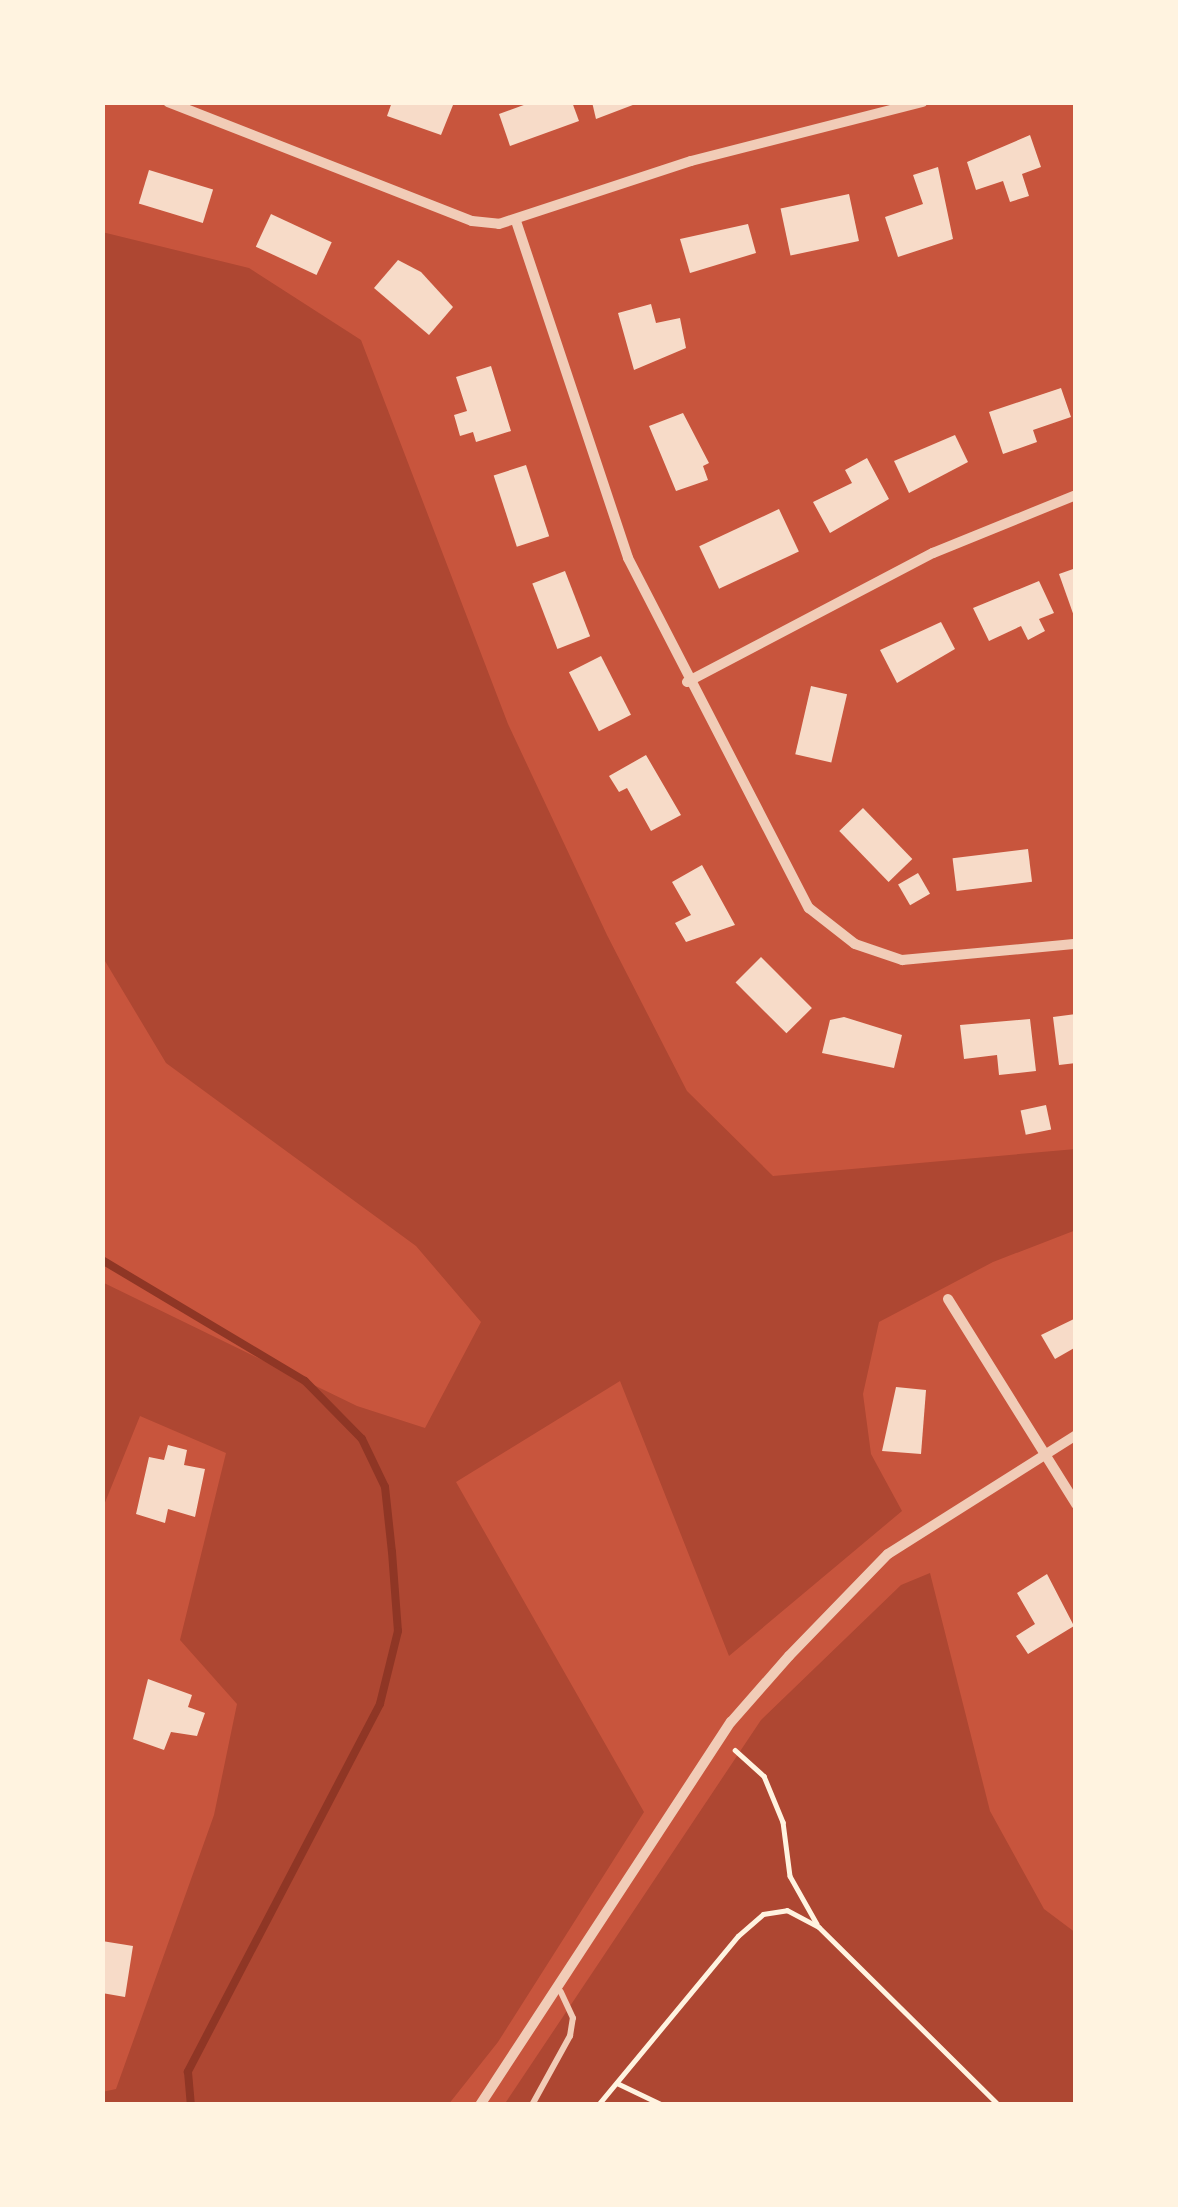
<!DOCTYPE html>
<style>
body{margin:0}
#map{position:relative;width:1178px;height:2207px;overflow:hidden;background:#c8553d;font-family:"PT Serif",serif}
div>[style]{position:absolute}
.green>*{inset:0;background:#ae4732}
.stream>*{height:8px;margin:-4px;padding:0 4px;transform-origin:4px;border-radius:4px;background:#8f3625}
.building>*{inset:0;background:#f7dbc8;transform-origin:0 0}
.path>*{height:4.5px;margin:-2.25px;padding:0 2.25px;transform-origin:2.25px;border-radius:2.25px;background:#fff3e0}
.service>*{height:6px;margin:-3px;padding:0 3px;transform-origin:3px;border-radius:3px;background:#f1ccb7}
.minor>*{height:10px;margin:-5px;padding:0 5px;transform-origin:5px;border-radius:5px;background:#f1ccb7}
span{translate:-50% -50%;white-space:nowrap;text-align:center;line-height:1.15;-webkit-text-stroke:9px #fff3e0;paint-order:stroke}
.frame{position:absolute;inset:0;border:105px solid #fff3e0;pointer-events:none}
</style>
<div id="map">
<div class="green">
<div style="clip-path:polygon(102px 232px,249px 268px,361px 340px,508px 724px,607px 935px,687px 1091px,773px 1176px,1076px 1149px,1076px 1230px,993px 1262px,879px 1322px,863px 1394px,871px 1454px,902px 1511px,729px 1656px,620px 1381px,456px 1482px,644px 1812px,498px 2042px,448px 2105px,102px 2105px,102px 2092px,116px 2089px,214px 1815px,237px 1704px,180px 1640px,226px 1453px,140px 1416px,102px 1510px,102px 1282px,357px 1406px,425px 1428px,481px 1322px,416px 1246px,166px 1063px,102px 956px)"></div>
<div style="clip-path:polygon(930px 1573px,990px 1811px,1044px 1909px,1076px 1933px,1076px 2105px,504px 2105px,761px 1720px,901px 1585px)"></div>
</div>
<div class="stream">
<div style="left:102px;top:1260px;width:236px;rotate:30.8deg"></div>
<div style="left:305px;top:1381px;width:81px;rotate:45.5deg"></div>
<div style="left:362px;top:1439px;width:53px;rotate:64.4deg"></div>
<div style="left:385px;top:1487px;width:65px;rotate:83.9deg"></div>
<div style="left:392px;top:1552px;width:79px;rotate:85.7deg"></div>
<div style="left:398px;top:1631px;width:75px;rotate:103.9deg"></div>
<div style="left:380px;top:1704px;width:415px;rotate:117.6deg"></div>
<div style="left:188px;top:2072px;width:33px;rotate:85deg"></div>
</div>
<div class="building">
<div style="clip-path:polygon(392px 102px,444px 102px,453px 105px,441px 135px,387px 116px)"></div>
<div style="clip-path:polygon(532px 102px,572px 102px,579px 121px,510px 146px,499px 114px)"></div>
<div style="clip-path:polygon(592px 102px,638px 102px,638px 103px,596px 119px)"></div>
<div style="clip-path:polygon(1030px 135px,1041px 167px,1022px 174px,1029px 196px,1010px 202px,1003px 181px,976px 190px,967px 162px)"></div>
<div style="clip-path:polygon(938px 167px,953px 239px,898px 257px,885px 217px,923px 204px,913px 175px)"></div>
<div style="left:149px;top:170px;width:67px;height:35px;rotate:17deg"></div>
<div style="left:849px;top:194px;width:48px;height:70px;rotate:78deg"></div>
<div style="left:271px;top:214px;width:67px;height:36px;rotate:25deg"></div>
<div style="clip-path:polygon(748px 224px,756px 253px,690px 273px,680px 239px)"></div>
<div style="clip-path:polygon(398px 260px,421px 272px,453px 307px,429px 335px,374px 288px)"></div>
<div style="clip-path:polygon(651px 304px,656px 323px,680px 318px,686px 348px,634px 370px,618px 313px)"></div>
<div style="clip-path:polygon(491px 366px,511px 431px,476px 442px,473px 432px,460px 436px,454px 415px,467px 411px,456px 377px)"></div>
<div style="clip-path:polygon(1061px 388px,1071px 417px,1033px 430px,1037px 442px,1003px 454px,989px 412px)"></div>
<div style="clip-path:polygon(683px 413px,709px 463px,703px 466px,708px 480px,676px 491px,649px 426px)"></div>
<div style="clip-path:polygon(955px 435px,968px 462px,909px 493px,894px 461px)"></div>
<div style="clip-path:polygon(867px 458px,889px 499px,830px 533px,813px 502px,852px 483px,845px 470px)"></div>
<div style="left:526px;top:465px;width:75px;height:34px;rotate:72deg"></div>
<div style="left:779px;top:509px;width:47px;height:88px;rotate:65deg"></div>
<div style="clip-path:polygon(1076px 568px,1076px 619px,1075px 619px,1059px 574px)"></div>
<div style="left:565px;top:571px;width:70px;height:35px;rotate:69deg"></div>
<div style="clip-path:polygon(1039px 581px,1054px 613px,1039px 619px,1045px 631px,1028px 640px,1021px 626px,989px 641px,973px 608px)"></div>
<div style="clip-path:polygon(941px 622px,955px 649px,897px 683px,880px 650px)"></div>
<div style="left:601px;top:656px;width:66px;height:36px;rotate:63deg"></div>
<div style="left:811px;top:686px;width:37px;height:70px;rotate:13deg"></div>
<div style="clip-path:polygon(646px 755px,681px 815px,651px 831px,627px 788px,619px 792px,609px 776px)"></div>
<div style="left:863px;top:808px;width:71px;height:33px;rotate:46deg"></div>
<div style="left:1028px;top:849px;width:33px;height:76px;rotate:83deg"></div>
<div style="clip-path:polygon(702px 865px,735px 925px,686px 942px,675px 923px,691px 915px,672px 882px)"></div>
<div style="left:918px;top:873px;width:24px;height:23px;rotate:60deg"></div>
<div style="left:761px;top:957px;width:72px;height:36px;rotate:45deg"></div>
<div style="clip-path:polygon(1076px 1014px,1076px 1063px,1059px 1065px,1053px 1017px)"></div>
<div style="clip-path:polygon(844px 1017px,902px 1035px,894px 1068px,822px 1053px,830px 1020px)"></div>
<div style="clip-path:polygon(1030px 1019px,1036px 1071px,999px 1075px,997px 1055px,964px 1059px,960px 1025px)"></div>
<div style="left:1046px;top:1105px;width:25px;height:26px;rotate:78deg"></div>
<div style="clip-path:polygon(1076px 1318px,1076px 1347px,1055px 1359px,1041px 1335px)"></div>
<div style="clip-path:polygon(896px 1387px,926px 1390px,921px 1454px,882px 1451px)"></div>
<div style="clip-path:polygon(168px 1445px,187px 1450px,184px 1465px,205px 1469px,195px 1517px,168px 1509px,165px 1523px,136px 1514px,149px 1457px,164px 1460px)"></div>
<div style="clip-path:polygon(1047px 1574px,1074px 1626px,1028px 1654px,1016px 1636px,1035px 1624px,1017px 1593px)"></div>
<div style="clip-path:polygon(148px 1679px,192px 1695px,188px 1707px,205px 1713px,197px 1736px,171px 1732px,164px 1750px,133px 1739px)"></div>
<div style="clip-path:polygon(102px 1941px,133px 1946px,125px 1997px,102px 1993px)"></div>
</div>
<div class="path">
<div style="left:735px;top:1750px;width:39px;rotate:42deg"></div>
<div style="left:764px;top:1776px;width:50px;rotate:67.6deg"></div>
<div style="left:783px;top:1822px;width:54px;rotate:82.6deg"></div>
<div style="left:790px;top:1876px;width:55px;rotate:60.6deg"></div>
<div style="left:617px;top:2083px;width:51px;rotate:25.6deg"></div>
<div style="left:598px;top:2105px;width:219px;rotate:-50.4deg"></div>
<div style="left:738px;top:1936px;width:33px;rotate:-41deg"></div>
<div style="left:763px;top:1914px;width:24px;rotate:-9deg"></div>
<div style="left:787px;top:1910px;width:36px;rotate:28deg"></div>
<div style="left:819px;top:1927px;width:253px;rotate:44.7deg"></div>
</div>
<div class="service">
<div style="left:532px;top:2105px;width:79px;rotate:-61.2deg"></div>
<div style="left:570px;top:2036px;width:18px;rotate:-81deg"></div>
<div style="left:573px;top:2018px;width:29px;rotate:-115deg"></div>
</div>
<div class="minor">
<div style="left:168px;top:102px;width:326px;rotate:21.4deg"></div>
<div style="left:472px;top:221px;width:27px;rotate:6deg"></div>
<div style="left:499px;top:224px;width:202px;rotate:-18.2deg"></div>
<div style="left:691px;top:161px;width:239px;rotate:-14.3deg"></div>
<div style="left:516px;top:221px;width:355px;rotate:71.6deg"></div>
<div style="left:628px;top:558px;width:394px;rotate:62.7deg"></div>
<div style="left:809px;top:908px;width:58px;rotate:38deg"></div>
<div style="left:855px;top:944px;width:50px;rotate:18.8deg"></div>
<div style="left:902px;top:960px;width:175px;rotate:-5.3deg"></div>
<div style="left:687px;top:682px;width:278px;rotate:-27.7deg"></div>
<div style="left:933px;top:553px;width:154px;rotate:-22.1deg"></div>
<div style="left:948px;top:1299px;width:242px;rotate:58deg"></div>
<div style="left:480px;top:2105px;width:458px;rotate:-56.8deg"></div>
<div style="left:731px;top:1722px;width:88px;rotate:-48.7deg"></div>
<div style="left:789px;top:1656px;width:142px;rotate:-45.9deg"></div>
<div style="left:888px;top:1554px;width:222px;rotate:-32.3deg"></div>
</div>
<div class="frame"></div>
</div>
